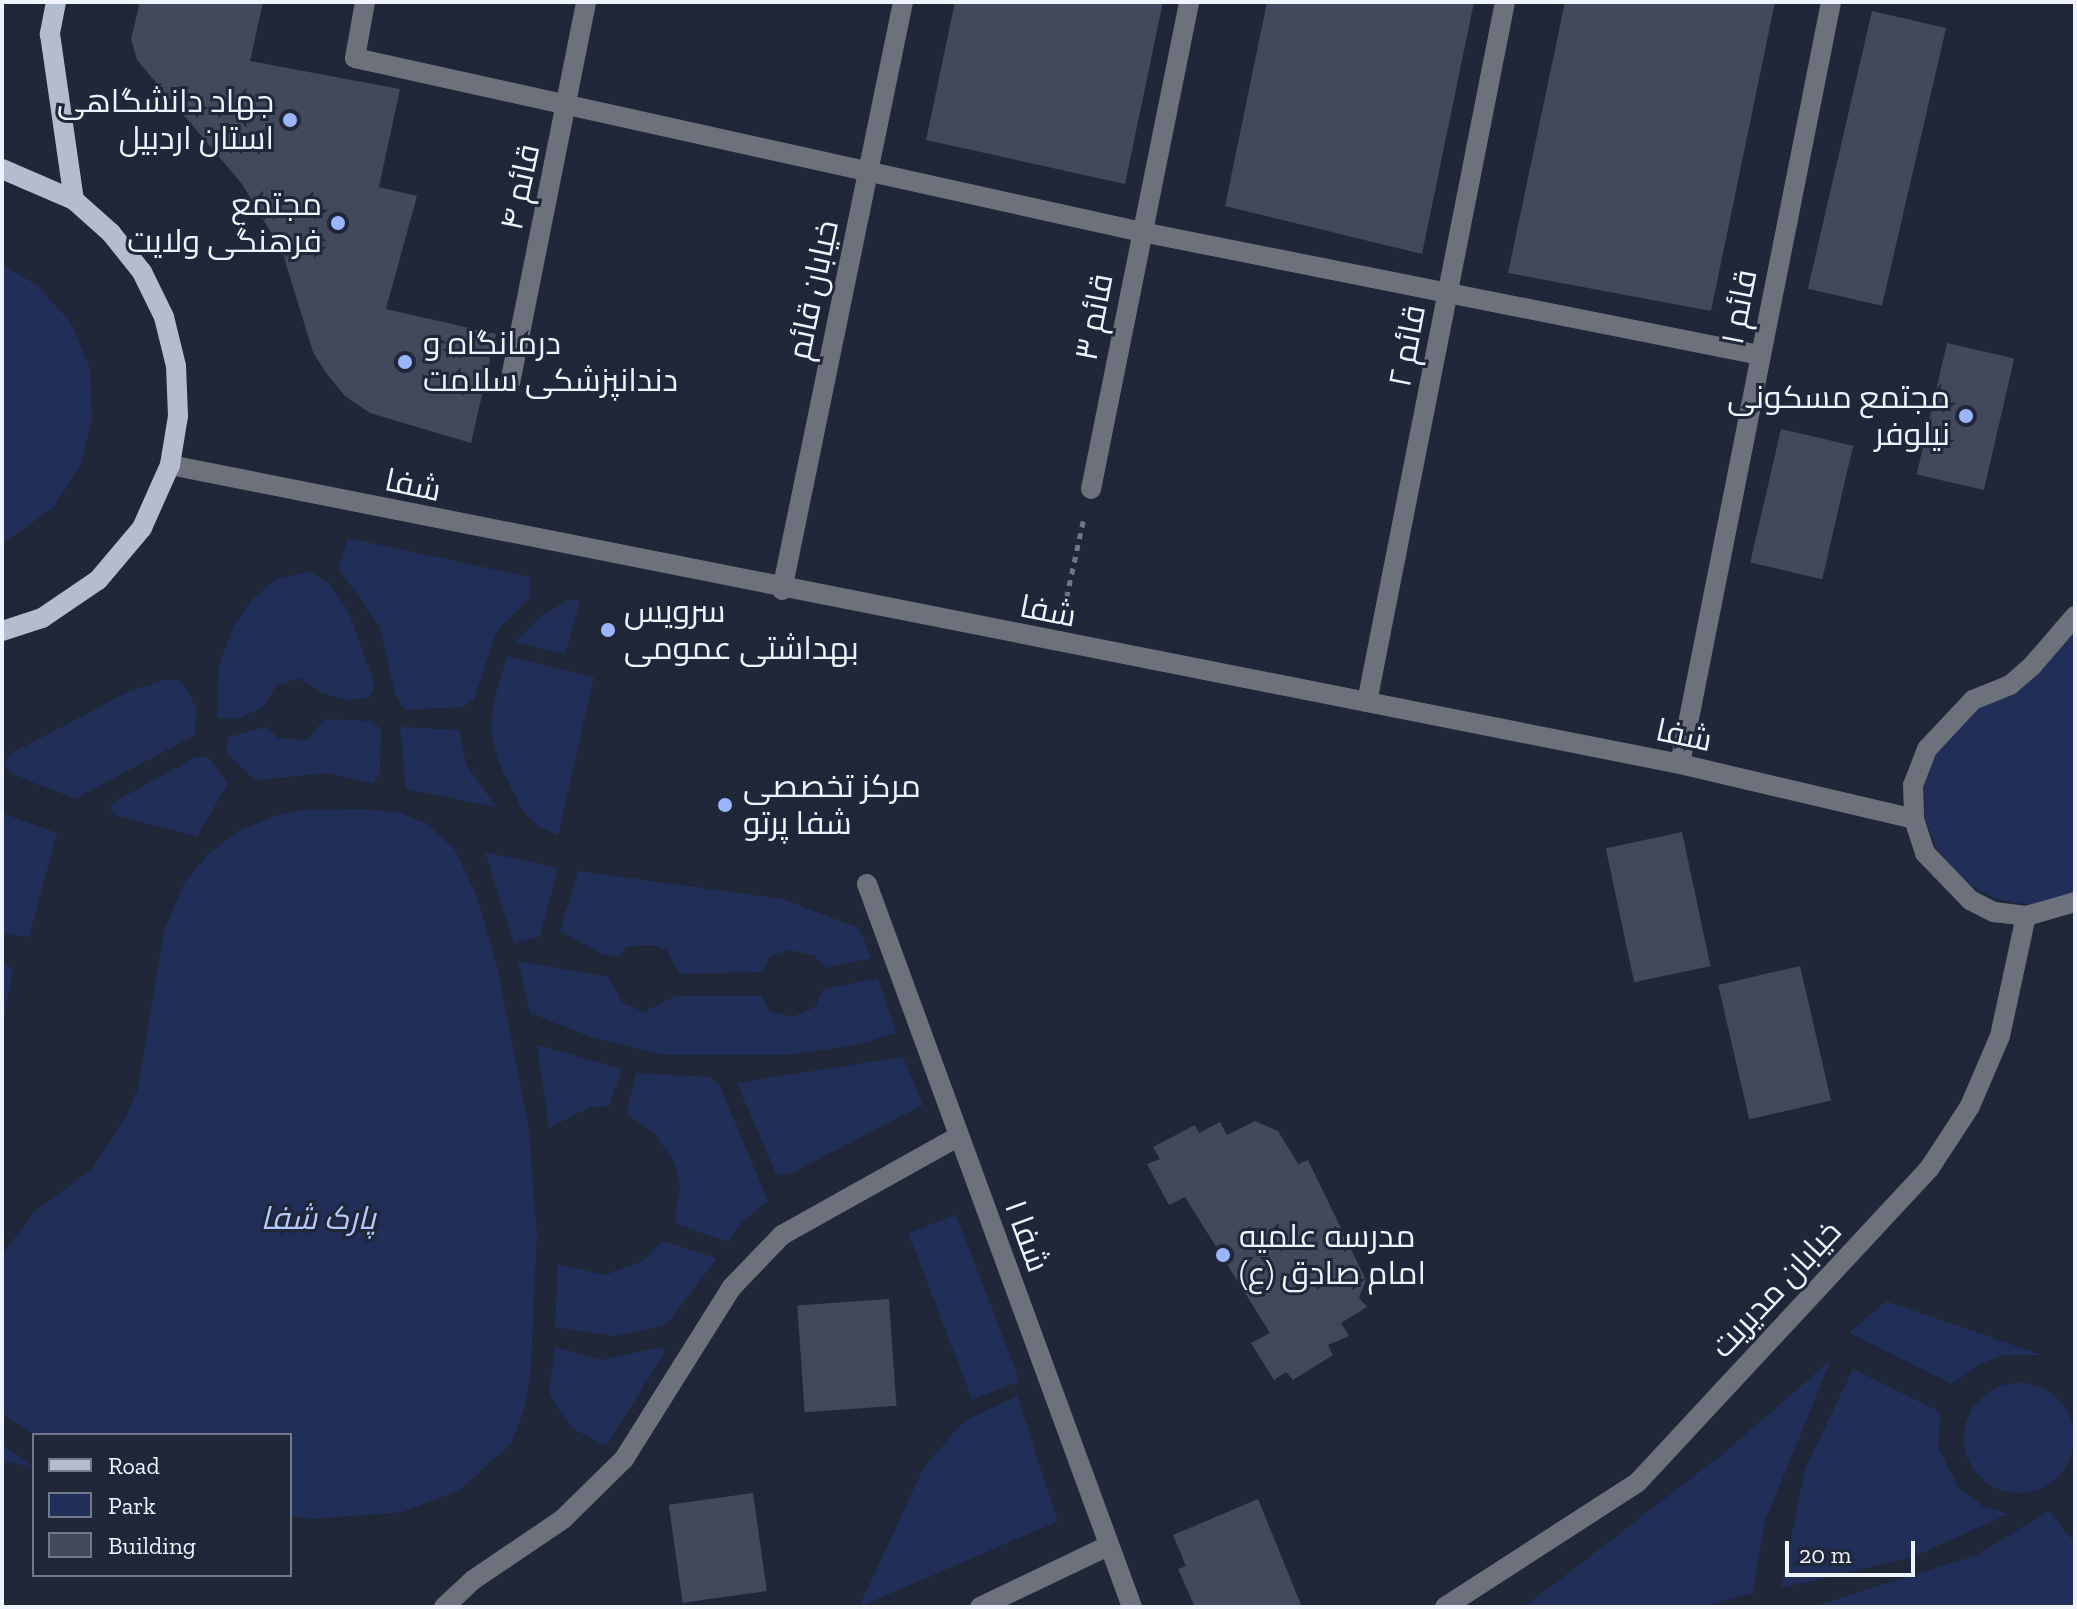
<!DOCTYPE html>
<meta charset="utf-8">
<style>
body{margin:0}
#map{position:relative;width:2077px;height:1609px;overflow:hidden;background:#202738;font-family:"Zilla Slab",Cairo,serif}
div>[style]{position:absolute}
.green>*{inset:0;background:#212f58;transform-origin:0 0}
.round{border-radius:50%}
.building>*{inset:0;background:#42495c;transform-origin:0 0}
.path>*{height:5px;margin-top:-2.5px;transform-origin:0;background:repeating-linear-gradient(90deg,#6e7584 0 6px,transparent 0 12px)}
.minor>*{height:20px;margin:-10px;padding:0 10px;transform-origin:10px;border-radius:10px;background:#6d717b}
.major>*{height:20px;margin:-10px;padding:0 10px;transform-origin:10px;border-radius:10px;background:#b4bccf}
.dots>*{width:22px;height:22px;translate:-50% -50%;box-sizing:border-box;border:4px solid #202738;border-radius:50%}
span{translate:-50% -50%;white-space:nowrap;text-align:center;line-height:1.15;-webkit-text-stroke:6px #202738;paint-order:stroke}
.poi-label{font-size:32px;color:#eef3ff}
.right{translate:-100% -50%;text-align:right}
.left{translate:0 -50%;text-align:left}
.street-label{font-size:32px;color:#eef3ff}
.park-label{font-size:32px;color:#b4c9fe;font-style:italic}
.frame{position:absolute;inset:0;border:4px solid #eef3ff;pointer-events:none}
.legend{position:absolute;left:32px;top:1433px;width:260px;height:144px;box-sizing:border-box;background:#202738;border:2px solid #727988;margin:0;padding:10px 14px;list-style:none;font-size:24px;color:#eef3ff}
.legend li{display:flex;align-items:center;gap:16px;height:40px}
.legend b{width:40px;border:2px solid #727988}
.scale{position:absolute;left:1785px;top:1541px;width:130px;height:36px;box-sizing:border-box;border:4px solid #eef3ff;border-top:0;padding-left:10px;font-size:24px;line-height:28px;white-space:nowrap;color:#eef3ff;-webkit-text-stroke:6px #202738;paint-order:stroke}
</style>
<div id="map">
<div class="green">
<div style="clip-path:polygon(2px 264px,38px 286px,71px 323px,90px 369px,92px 419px,80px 466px,53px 508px,2px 544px)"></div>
<div style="clip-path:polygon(348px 538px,530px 577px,529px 598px,497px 631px,474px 699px,462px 707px,405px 710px,395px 694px,380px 627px,338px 568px)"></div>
<div style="clip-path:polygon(310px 572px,330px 584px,348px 610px,375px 686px,369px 697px,348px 700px,322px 693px,299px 678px,276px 686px,263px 707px,237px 719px,217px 718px,218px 669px,234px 625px,252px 600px,278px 578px)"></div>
<div style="clip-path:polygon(567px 600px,580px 601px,565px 654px,515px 642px,541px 616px)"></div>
<div style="clip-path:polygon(2075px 628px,2075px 894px,2032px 905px,1996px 899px,1964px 882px,1939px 854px,1925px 820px,1924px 783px,1935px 748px,1966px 715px)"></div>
<div style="clip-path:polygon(507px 656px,594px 677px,558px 835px,538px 826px,523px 811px,498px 761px,491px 731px,494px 700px)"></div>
<div style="clip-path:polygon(165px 680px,178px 680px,188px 691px,196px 708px,195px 735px,75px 799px,10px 773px,5px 763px,10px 754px,126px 693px)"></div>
<div style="clip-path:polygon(324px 719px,370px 721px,381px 729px,380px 773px,373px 783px,327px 773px,255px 780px,226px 753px,229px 737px,266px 727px,278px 738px,308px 740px)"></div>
<div style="clip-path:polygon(400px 727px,459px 730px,466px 764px,496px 807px,406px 789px)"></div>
<div style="clip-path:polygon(196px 757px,208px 757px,228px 784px,197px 836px,114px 815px,110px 808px,114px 802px)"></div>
<div style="clip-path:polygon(365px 809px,401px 813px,429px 825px,455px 850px,476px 894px,497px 966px,528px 1124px,537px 1233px,531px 1366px,525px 1407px,511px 1443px,460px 1490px,402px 1512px,313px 1519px,290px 1516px,290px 1435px,35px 1435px,7px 1418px,2px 1411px,2px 1255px,35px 1211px,91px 1170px,125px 1118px,138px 1089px,164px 930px,185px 882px,209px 853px,241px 830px,272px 817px,301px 810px)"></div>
<div style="clip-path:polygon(2px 813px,57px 833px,29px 937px,2px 934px)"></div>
<div style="clip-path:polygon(485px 852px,558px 868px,540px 936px,514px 944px)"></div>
<div style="clip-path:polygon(578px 871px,782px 899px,859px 928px,871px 958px,825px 968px,814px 955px,789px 950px,770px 956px,762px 972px,680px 974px,666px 950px,653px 945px,627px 946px,619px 957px,602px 954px,560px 931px)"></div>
<div style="clip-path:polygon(518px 961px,608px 977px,623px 1003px,644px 1012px,676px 996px,761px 996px,770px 1011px,792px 1017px,815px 1007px,824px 989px,878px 978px,896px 1033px,856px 1045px,786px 1055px,665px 1055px,591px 1037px,530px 1013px)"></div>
<div style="clip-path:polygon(2px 964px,13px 968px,2px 1027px)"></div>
<div style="clip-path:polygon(537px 1045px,622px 1069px,609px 1106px,590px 1107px,549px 1128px)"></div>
<div style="clip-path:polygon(903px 1057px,923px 1105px,788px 1175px,776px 1174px,737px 1083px)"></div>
<div style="clip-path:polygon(636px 1073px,709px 1077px,719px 1084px,768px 1201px,743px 1221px,728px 1242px,675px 1223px,680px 1183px,675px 1164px,655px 1134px,626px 1114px)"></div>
<div style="left:956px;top:1215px;width:178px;height:51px;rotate:69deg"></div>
<div style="clip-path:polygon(662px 1241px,717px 1258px,666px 1325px,614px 1336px,555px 1327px,558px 1264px,605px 1275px,641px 1262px)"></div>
<div style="clip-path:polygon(1886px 1301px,2042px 1355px,2003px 1355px,1976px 1366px,1952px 1384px,1849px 1333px)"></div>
<div style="clip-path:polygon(555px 1347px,601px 1360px,663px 1347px,664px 1354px,606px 1446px,572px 1428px,558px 1409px,549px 1391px)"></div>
<div style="clip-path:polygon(1831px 1360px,1765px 1521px,1753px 1593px,1703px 1607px,1524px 1607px,1724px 1453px)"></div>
<div style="clip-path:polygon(1853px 1369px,1940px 1412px,1938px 1447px,1959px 1488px,1984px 1507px,2008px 1514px,1913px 1557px,1781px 1588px,1805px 1469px)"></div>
<div class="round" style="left:1964px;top:1383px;width:110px;height:110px"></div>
<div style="clip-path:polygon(1017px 1396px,1058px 1521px,859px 1607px,923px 1469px,964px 1421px)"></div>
<div style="clip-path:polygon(2px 1444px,34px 1468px,2px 1460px)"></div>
<div style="clip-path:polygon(2049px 1511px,2075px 1543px,2075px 1607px,1812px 1607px,1977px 1555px)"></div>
</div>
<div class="building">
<div style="clip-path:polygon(140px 2px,263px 2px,250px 61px,400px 89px,379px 187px,417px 196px,386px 309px,496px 334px,471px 443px,370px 413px,345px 396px,326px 373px,313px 352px,282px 251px,242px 184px,137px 60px,131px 39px)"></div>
<div style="clip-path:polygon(955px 2px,1163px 2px,1125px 184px,926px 140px)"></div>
<div style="clip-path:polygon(1267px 2px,1474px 2px,1422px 254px,1225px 206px)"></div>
<div style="clip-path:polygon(1565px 2px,1775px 2px,1711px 311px,1508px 273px)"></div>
<div style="left:1872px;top:11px;width:76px;height:285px;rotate:13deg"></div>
<div style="left:1947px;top:343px;width:69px;height:135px;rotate:13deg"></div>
<div style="left:1781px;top:429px;width:74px;height:137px;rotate:13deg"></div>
<div style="left:1682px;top:832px;width:137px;height:78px;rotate:78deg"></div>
<div style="left:1800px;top:966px;width:138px;height:84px;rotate:77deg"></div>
<div style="clip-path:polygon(1255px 1121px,1278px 1131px,1298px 1164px,1308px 1160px,1366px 1280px,1359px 1298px,1367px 1307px,1341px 1323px,1349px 1336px,1328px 1345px,1333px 1355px,1293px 1380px,1286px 1372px,1274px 1380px,1251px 1343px,1270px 1333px,1185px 1197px,1169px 1205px,1147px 1164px,1160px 1159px,1153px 1147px,1195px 1125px,1199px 1133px,1220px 1122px,1227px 1135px)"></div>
<div style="left:889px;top:1299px;width:107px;height:92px;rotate:86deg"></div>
<div style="left:753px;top:1493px;width:99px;height:85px;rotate:82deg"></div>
<div style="clip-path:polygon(1258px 1499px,1302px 1607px,1195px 1607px,1178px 1569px,1186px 1566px,1173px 1535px)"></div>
</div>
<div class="path">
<div style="left:1064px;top:609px;width:94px;rotate:-77.7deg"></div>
</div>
<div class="minor">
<div style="left:365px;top:2px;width:57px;rotate:100.1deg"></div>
<div style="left:355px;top:58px;width:806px;rotate:12.47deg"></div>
<div style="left:1142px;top:232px;width:630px;rotate:11.26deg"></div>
<div style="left:510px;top:383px;width:389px;rotate:-78.7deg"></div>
<div style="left:170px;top:465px;width:1539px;rotate:11.2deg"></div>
<div style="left:1680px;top:764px;width:240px;rotate:13.2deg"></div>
<div style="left:1091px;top:489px;width:497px;rotate:-78.6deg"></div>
<div style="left:782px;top:590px;width:600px;rotate:-78.37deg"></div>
<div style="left:2075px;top:616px;width:66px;rotate:130.7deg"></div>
<div style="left:2032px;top:666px;width:29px;rotate:139deg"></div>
<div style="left:2010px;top:685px;width:40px;rotate:158deg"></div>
<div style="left:1973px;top:700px;width:67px;rotate:133.2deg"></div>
<div style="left:1927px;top:749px;width:39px;rotate:111deg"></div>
<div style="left:1913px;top:785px;width:34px;rotate:88deg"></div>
<div style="left:1914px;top:819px;width:36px;rotate:72deg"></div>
<div style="left:1925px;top:853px;width:65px;rotate:46.2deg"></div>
<div style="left:1970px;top:900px;width:27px;rotate:27deg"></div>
<div style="left:1994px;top:912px;width:32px;rotate:7deg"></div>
<div style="left:2026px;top:916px;width:51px;rotate:-15.9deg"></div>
<div style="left:1367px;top:702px;width:713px;rotate:-78.85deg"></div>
<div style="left:1680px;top:764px;width:777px;rotate:-78.79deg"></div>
<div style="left:867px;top:884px;width:770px;rotate:69.87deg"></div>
<div style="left:444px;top:1607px;width:40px;rotate:-43deg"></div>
<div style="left:473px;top:1580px;width:109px;rotate:-34.1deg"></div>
<div style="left:563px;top:1519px;width:86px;rotate:-44.5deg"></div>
<div style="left:624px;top:1459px;width:203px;rotate:-57.9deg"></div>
<div style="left:732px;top:1287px;width:72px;rotate:-46.1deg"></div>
<div style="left:782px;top:1235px;width:203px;rotate:-29.2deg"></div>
<div style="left:980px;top:1607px;width:142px;rotate:-25.5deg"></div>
<div style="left:1445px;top:1607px;width:229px;rotate:-32.9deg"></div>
<div style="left:1637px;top:1483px;width:429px;rotate:-47.1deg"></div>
<div style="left:1929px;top:1169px;width:75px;rotate:-56.9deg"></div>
<div style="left:1970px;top:1106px;width:76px;rotate:-66.8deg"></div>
<div style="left:2000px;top:1036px;width:123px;rotate:-77.8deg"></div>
</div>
<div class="major">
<div style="left:56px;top:2px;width:33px;rotate:101deg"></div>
<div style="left:50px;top:34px;width:168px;rotate:81.8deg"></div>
<div style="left:2px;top:169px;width:78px;rotate:23.3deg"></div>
<div style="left:74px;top:200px;width:50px;rotate:41.7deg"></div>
<div style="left:111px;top:233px;width:50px;rotate:51.5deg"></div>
<div style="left:142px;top:272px;width:50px;rotate:63.9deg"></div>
<div style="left:164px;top:317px;width:50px;rotate:76.2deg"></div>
<div style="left:176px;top:366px;width:50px;rotate:87.7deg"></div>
<div style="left:178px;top:416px;width:50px;rotate:99.3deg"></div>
<div style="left:170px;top:465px;width:69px;rotate:114deg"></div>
<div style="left:142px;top:528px;width:68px;rotate:130.2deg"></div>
<div style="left:98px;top:580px;width:68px;rotate:145.8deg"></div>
<div style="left:42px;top:618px;width:42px;rotate:162deg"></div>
</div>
<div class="dots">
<div style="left:290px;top:120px;background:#9ab5fd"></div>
<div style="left:338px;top:223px;background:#9ab5fd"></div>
<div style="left:405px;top:362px;background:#9ab5fd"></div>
<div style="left:1966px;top:416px;background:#9ab5fd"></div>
<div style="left:608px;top:630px;background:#9ab5fd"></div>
<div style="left:725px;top:805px;background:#9ab5fd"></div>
<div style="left:1223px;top:1255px;background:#9ab5fd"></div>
</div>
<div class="poi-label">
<span class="right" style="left:274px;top:120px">جهاد دانشگاهی<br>استان اردبیل</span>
<span class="right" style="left:322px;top:223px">مجتمع<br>فرهنگی ولایت</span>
<span class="left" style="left:423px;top:362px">درمانگاه و<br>دندانپزشکی سلامت</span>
<span class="right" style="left:1950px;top:416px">مجتمع مسکونی<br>نیلوفر</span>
<span class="left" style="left:624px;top:630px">سرویس<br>بهداشتی عمومی</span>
<span class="left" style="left:743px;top:805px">مرکز تخصصی<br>شفا پرتو</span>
<span class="left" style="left:1239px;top:1255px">مدرسه علمیه<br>امام صادق (ع)</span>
</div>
<div class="street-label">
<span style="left:520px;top:187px;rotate:-78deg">قائم ۴</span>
<span style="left:813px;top:290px;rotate:-78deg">خیابان قائم</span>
<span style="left:1739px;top:307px;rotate:-79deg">قائم ۱</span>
<span style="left:1094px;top:317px;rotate:-79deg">قائم ۳</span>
<span style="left:1407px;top:346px;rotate:-79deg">قائم ۲</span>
<span style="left:413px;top:485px;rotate:12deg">شفا</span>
<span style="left:1048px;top:611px;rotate:11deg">شفا</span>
<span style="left:1684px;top:735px;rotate:12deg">شفا</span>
<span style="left:1027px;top:1236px;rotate:70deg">شفا ۱</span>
<span style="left:1776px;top:1289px;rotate:-47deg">خیابان مدیریت</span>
</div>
<div class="park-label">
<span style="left:318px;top:1218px">پارک شفا</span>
</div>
<div class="frame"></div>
<ul class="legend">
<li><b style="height:10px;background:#b4bccf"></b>Road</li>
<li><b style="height:22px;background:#212f58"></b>Park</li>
<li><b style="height:22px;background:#42495c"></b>Building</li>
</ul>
<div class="scale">20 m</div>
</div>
